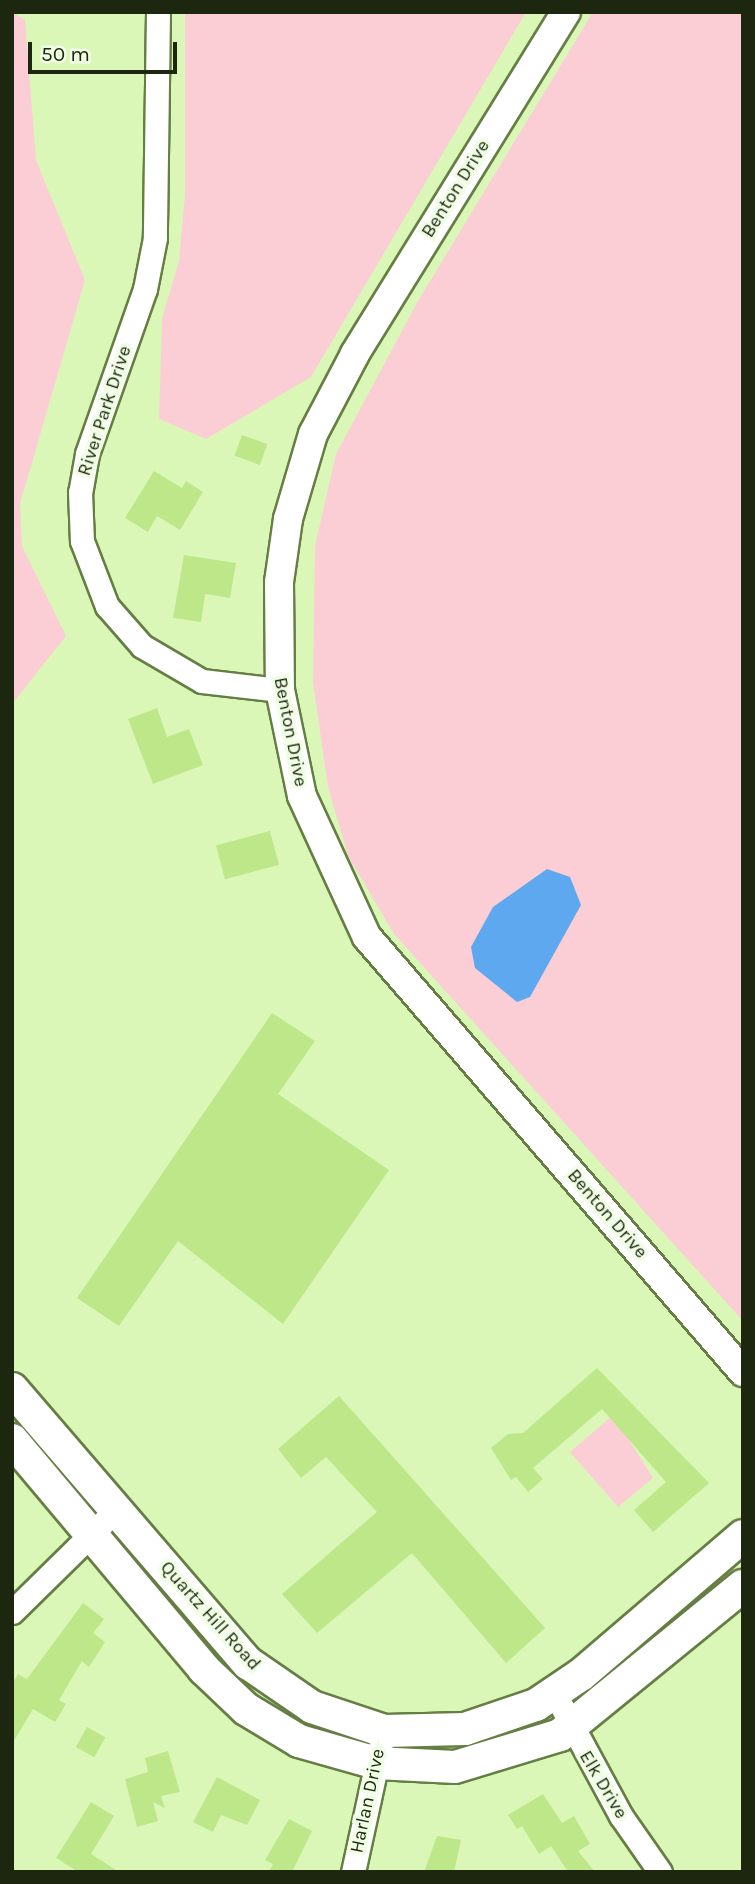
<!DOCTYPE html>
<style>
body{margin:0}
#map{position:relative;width:755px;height:1884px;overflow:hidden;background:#daf7b8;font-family:Karla,sans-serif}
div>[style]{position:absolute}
.green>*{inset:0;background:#fbced5}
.water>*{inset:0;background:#5da8ee}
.building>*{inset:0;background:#bee78a;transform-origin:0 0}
.roads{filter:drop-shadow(2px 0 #657e44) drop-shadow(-2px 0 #657e44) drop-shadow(0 2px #657e44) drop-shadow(0 -2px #657e44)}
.minor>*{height:23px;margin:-11.5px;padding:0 11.5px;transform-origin:11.5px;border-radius:11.5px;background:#fff}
.tertiary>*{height:28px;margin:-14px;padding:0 14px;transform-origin:14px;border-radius:14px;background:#fff}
.secondary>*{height:32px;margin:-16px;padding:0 16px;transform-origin:16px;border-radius:16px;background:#fff}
span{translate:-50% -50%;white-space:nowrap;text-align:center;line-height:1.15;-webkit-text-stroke:7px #f1fde5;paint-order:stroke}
.street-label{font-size:19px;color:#1d270f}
.frame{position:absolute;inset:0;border:14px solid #1d270f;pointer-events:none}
.scale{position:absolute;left:28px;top:42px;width:149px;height:32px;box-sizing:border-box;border:4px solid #1d270f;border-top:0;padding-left:9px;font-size:21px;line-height:24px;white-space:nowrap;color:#1d270f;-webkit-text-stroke:5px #f1fde5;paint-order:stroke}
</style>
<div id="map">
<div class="green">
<div style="clip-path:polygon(12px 12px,25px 20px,36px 160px,85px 280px,20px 504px,22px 546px,66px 636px,12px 704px)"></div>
<div style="clip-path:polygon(185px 12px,526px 12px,311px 377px,206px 439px,159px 419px,162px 319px,179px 261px,185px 195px)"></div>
<div style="clip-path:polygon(593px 12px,743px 12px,743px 1321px,394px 934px,348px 856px,328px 787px,313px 682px,315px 546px,336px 454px,418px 301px)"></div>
<div style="clip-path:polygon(613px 1415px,653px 1478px,618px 1507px,570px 1452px)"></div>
</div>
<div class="water">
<div style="clip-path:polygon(547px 869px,570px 877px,581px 905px,530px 997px,517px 1002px,475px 968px,471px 947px,493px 907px)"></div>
</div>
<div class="building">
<div style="left:242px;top:435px;width:27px;height:22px;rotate:20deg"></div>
<div style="clip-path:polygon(154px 471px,182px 488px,186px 481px,203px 492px,180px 530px,157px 516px,148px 532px,125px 518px)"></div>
<div style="clip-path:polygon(184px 555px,236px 563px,230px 598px,205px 594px,201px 622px,173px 618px)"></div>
<div style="clip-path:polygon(157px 708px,167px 737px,189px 729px,203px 765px,153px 784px,128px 719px)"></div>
<div style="left:270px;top:831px;width:35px;height:56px;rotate:75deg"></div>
<div style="clip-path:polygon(272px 1013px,315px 1041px,278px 1094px,389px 1170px,283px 1324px,178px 1241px,119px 1326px,77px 1298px)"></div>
<div style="clip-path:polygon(597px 1368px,709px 1483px,653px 1532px,634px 1510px,666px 1482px,602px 1409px,533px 1468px,543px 1479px,528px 1492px,516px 1477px,511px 1480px,491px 1448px,508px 1434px,523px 1433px)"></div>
<div style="clip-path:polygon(339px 1396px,545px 1628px,506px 1663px,412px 1553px,317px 1633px,282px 1594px,377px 1512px,326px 1457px,301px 1478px,278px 1449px)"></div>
<div style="clip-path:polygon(83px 1603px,104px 1619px,93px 1633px,105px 1642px,89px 1667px,82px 1661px,59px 1700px,66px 1704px,55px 1722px,33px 1709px,12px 1744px,12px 1684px,18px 1674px,27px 1679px)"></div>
<div style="left:87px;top:1727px;width:21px;height:23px;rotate:29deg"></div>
<div style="clip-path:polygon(168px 1751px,180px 1792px,161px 1796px,165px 1808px,153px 1802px,158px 1821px,137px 1827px,125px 1779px,148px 1772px,145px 1758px)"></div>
<div style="clip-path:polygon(217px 1777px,260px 1800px,247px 1825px,221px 1815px,213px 1832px,193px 1822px)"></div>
<div style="clip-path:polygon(543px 1794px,562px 1823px,574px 1816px,590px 1844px,578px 1851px,595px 1872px,568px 1872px,551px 1846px,539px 1854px,522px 1826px,517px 1829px,508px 1815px)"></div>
<div style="clip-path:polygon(91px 1802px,114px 1816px,91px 1854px,119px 1872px,78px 1872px,56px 1858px)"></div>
<div style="clip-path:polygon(289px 1819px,312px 1831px,292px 1872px,269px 1872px,273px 1864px,265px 1860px)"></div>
<div style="clip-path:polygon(437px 1836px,461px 1840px,454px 1872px,424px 1872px)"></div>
</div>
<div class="roads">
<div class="minor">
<div style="left:158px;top:12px;width:226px;rotate:90.8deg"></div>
<div style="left:155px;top:238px;width:52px;rotate:101.1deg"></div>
<div style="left:145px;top:289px;width:175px;rotate:109.4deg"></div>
<div style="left:87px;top:454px;width:39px;rotate:100deg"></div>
<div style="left:80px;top:492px;width:49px;rotate:87.7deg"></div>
<div style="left:82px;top:541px;width:70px;rotate:69deg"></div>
<div style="left:107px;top:606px;width:53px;rotate:48.8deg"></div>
<div style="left:142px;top:646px;width:69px;rotate:30.3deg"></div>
<div style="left:202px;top:681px;width:79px;rotate:6.6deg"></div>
<div style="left:12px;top:1612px;width:148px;rotate:-44.5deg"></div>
<div style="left:555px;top:1694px;width:139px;rotate:61.6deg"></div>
<div style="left:621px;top:1816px;width:68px;rotate:55.1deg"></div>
<div style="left:353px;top:1872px;width:127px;rotate:-77.7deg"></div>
</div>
<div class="tertiary">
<div style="left:566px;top:12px;width:402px;rotate:121.7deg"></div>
<div style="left:355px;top:354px;width:90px;rotate:117.7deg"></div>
<div style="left:313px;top:434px;width:89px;rotate:106.4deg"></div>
<div style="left:288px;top:519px;width:64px;rotate:98.1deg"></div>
<div style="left:279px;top:582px;width:108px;rotate:89.5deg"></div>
<div style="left:280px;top:690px;width:108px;rotate:78.3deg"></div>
<div style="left:302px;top:796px;width:155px;rotate:65.3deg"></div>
<div style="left:367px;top:937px;width:575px;rotate:49.16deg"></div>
</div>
<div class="secondary">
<div style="left:12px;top:1389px;width:362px;rotate:49.3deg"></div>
<div style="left:248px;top:1663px;width:78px;rotate:34.5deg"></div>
<div style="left:312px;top:1707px;width:76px;rotate:18.4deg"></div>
<div style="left:384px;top:1731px;width:81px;rotate:-1.4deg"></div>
<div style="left:465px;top:1729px;width:75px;rotate:-18.7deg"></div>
<div style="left:536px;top:1705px;width:55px;rotate:-34deg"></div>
<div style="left:582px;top:1674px;width:212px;rotate:-40.6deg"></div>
<div style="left:12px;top:1440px;width:299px;rotate:50deg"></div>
<div style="left:204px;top:1669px;width:58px;rotate:43.6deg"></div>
<div style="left:246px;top:1709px;width:62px;rotate:31.1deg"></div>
<div style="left:299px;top:1741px;width:80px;rotate:15.9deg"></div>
<div style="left:376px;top:1763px;width:79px;rotate:2.9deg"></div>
<div style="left:455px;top:1767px;width:110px;rotate:-16.9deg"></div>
<div style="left:560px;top:1735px;width:236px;rotate:-39.2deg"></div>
</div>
</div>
<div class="street-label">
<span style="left:456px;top:189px;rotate:-58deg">Benton Drive</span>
<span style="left:105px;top:411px;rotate:-72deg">River Park Drive</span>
<span style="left:290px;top:732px;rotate:79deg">Benton Drive</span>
<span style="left:607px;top:1214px;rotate:49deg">Benton Drive</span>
<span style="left:210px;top:1616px;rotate:48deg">Quartz Hill Road</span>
<span style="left:603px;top:1785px;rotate:59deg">Elk Drive</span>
<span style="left:368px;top:1801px;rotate:-78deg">Harlan Drive</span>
</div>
<div class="frame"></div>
<div class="scale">50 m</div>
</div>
